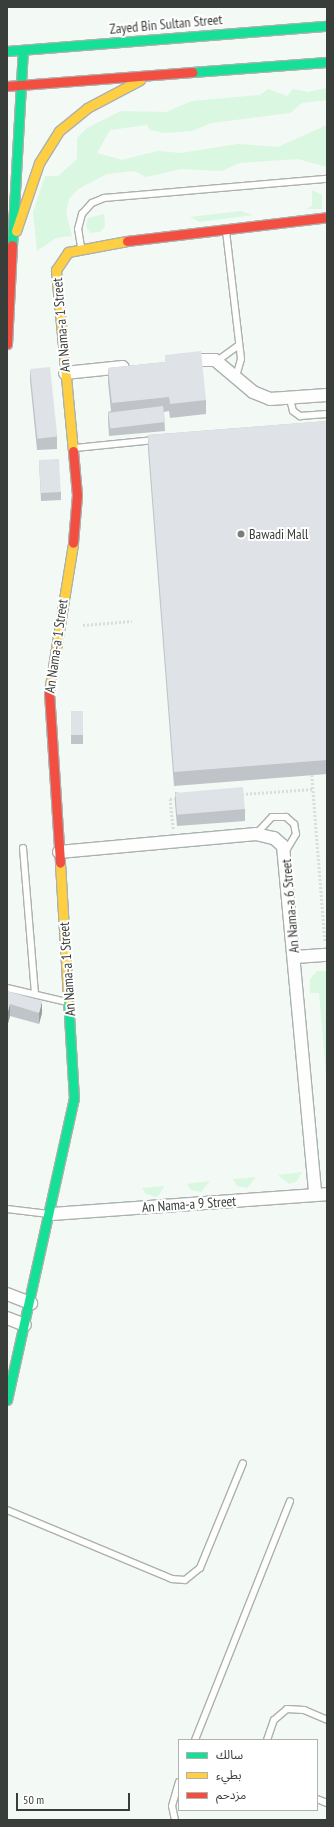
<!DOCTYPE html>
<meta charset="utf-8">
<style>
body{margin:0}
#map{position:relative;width:334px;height:1827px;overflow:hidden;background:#f3f9f4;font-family:"PT Sans Narrow","Noto Sans Arabic",sans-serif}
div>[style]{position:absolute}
.green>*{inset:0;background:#daf7e1}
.path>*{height:2.5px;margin-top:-1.25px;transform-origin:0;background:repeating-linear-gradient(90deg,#dadddb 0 2px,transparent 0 4px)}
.roads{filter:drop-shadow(1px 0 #acb1ad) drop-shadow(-1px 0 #acb1ad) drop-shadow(0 1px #acb1ad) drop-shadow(0 -1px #acb1ad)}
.lane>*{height:6px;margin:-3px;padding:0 3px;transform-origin:3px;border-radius:3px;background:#fdfefd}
.street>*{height:12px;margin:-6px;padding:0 6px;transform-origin:6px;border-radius:6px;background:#fdfefd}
.fast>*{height:9px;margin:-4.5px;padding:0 4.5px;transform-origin:4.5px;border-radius:4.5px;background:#16e098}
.slow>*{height:9px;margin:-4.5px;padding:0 4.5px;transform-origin:4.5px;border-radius:4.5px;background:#ffcf43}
.jam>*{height:9px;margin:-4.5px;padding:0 4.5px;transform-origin:4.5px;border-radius:4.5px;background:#f24e42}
.wall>*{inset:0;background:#c0c3c7;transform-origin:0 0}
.shaded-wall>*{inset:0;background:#9c9fa2}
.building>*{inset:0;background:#dfe3e7;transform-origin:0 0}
.dots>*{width:11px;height:11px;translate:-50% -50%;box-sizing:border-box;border:2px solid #fff;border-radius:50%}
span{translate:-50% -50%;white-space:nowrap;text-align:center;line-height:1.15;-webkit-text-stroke:4px #fff;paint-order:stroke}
.street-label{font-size:14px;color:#393e3a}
.poi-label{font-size:14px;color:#393e3a}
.left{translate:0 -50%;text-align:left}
.frame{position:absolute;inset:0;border:8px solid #393e3a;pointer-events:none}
.legend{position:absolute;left:178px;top:1739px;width:140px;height:72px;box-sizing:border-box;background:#fff;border:1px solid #b0b2b0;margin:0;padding:5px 7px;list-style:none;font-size:12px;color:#393e3a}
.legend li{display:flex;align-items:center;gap:8px;height:20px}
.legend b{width:20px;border:1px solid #b0b2b0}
.scale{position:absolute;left:16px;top:1793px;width:114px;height:18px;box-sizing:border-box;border:2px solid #393e3a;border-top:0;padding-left:5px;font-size:12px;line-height:14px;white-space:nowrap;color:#393e3a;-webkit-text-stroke:3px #fff;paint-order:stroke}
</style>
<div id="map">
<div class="green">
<div style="clip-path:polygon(327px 88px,327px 100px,302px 103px,290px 113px,212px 123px,192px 131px,164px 133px,150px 130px,147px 125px,110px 130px,97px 153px,122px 160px,158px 151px,181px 153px,238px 144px,278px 147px,327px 125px,327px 167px,298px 159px,239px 163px,222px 171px,181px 169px,146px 177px,134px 171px,107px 174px,78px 189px,69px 199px,66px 212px,72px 236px,56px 238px,37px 251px,33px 212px,45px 176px,58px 176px,77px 159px,77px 138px,87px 128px,121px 111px,166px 112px,192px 101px,260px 95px,268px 89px,287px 96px,293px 89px,308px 92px)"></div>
<div style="clip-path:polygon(312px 190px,322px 195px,322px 209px,306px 209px,312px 206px)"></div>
<div style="clip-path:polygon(241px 211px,253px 215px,200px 222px,190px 217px)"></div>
<div style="clip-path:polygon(104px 214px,105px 226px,100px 232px,90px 233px,86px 226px,88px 218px)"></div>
<div style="clip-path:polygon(317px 971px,327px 971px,327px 1084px,319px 993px,310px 993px,310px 979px)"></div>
<div style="clip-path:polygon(302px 1172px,296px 1182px,289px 1184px,278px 1175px)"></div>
<div style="clip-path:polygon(256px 1177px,247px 1188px,237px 1186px,233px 1179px)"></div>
<div style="clip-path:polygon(210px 1181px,201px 1192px,191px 1190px,187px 1184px)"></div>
<div style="clip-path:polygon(165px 1186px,157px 1197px,146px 1194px,142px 1188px)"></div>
</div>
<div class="path">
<div style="left:83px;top:625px;width:49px;rotate:-4.7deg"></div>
<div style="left:312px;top:775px;width:168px;rotate:85.5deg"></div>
<div style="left:242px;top:794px;width:71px;rotate:-4deg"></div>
<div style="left:173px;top:829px;width:30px;rotate:-96deg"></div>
<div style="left:170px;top:799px;width:9px;rotate:-6deg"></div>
</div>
<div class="roads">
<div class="lane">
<div style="left:226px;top:231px;width:129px;rotate:83.3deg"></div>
<div style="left:241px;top:359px;width:19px;rotate:106deg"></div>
<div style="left:81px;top:247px;width:18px;rotate:-99deg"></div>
<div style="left:78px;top:229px;width:16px;rotate:-75deg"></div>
<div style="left:82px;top:214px;width:15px;rotate:-48deg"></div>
<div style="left:92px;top:203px;width:13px;rotate:-23deg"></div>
<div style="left:104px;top:198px;width:224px;rotate:-4.9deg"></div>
<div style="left:217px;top:361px;width:27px;rotate:-36deg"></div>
<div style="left:290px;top:399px;width:12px;rotate:76deg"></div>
<div style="left:293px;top:411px;width:9px;rotate:36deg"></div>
<div style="left:300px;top:416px;width:27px;rotate:-4deg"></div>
<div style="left:75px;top:448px;width:80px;rotate:-5.7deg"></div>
<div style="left:256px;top:834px;width:23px;rotate:-47deg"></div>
<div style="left:272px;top:817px;width:14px"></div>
<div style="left:286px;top:817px;width:11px;rotate:41deg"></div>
<div style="left:294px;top:824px;width:10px;rotate:79deg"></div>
<div style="left:296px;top:834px;width:21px;rotate:121deg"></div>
<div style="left:23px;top:848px;width:146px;rotate:85.3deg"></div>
<div style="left:7px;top:988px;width:62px;rotate:13.1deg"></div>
<div style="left:7px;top:1209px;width:42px;rotate:6.8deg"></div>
<div style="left:7px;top:1510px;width:179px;rotate:22.7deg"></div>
<div style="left:172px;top:1579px;width:13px;rotate:4deg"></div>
<div style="left:185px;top:1580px;width:19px;rotate:-39deg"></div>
<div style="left:200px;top:1568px;width:113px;rotate:-67.7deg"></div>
<div style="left:195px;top:1740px;width:257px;rotate:-68.3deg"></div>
<div style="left:267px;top:1740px;width:21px;rotate:-71deg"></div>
<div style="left:274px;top:1720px;width:17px;rotate:-40deg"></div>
<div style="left:287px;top:1709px;width:17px;rotate:3deg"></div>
<div style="left:304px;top:1710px;width:25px;rotate:23deg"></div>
<div style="left:317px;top:1799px;width:11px;rotate:22deg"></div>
<div style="left:175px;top:1820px;width:14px;rotate:-102deg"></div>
<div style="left:172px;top:1806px;width:25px;rotate:-74deg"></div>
</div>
<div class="street">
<div style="left:185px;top:360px;width:30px"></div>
<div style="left:215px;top:360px;width:50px;rotate:40.1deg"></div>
<div style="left:253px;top:392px;width:18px;rotate:22deg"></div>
<div style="left:270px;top:399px;width:57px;rotate:-4deg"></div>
<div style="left:65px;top:373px;width:58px;rotate:-5.9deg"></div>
<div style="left:59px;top:852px;width:198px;rotate:-5.2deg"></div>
<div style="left:256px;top:834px;width:18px;rotate:13deg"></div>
<div style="left:274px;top:838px;width:12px;rotate:42deg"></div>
<div style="left:283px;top:846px;width:349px;rotate:84.7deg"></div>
<div style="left:295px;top:957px;width:32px;rotate:-4deg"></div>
<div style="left:51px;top:1214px;width:277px;rotate:-4.1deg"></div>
<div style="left:7px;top:1294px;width:26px;rotate:21deg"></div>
<div style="left:7px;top:1318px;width:19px;rotate:21deg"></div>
</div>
<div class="fast">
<div style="left:7px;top:51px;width:321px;rotate:-4.5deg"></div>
<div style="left:192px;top:72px;width:135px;rotate:-4.2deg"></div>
<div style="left:12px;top:245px;width:195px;rotate:-86.8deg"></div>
<div style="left:7px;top:1400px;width:308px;rotate:-77.5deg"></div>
<div style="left:74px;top:1099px;width:100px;rotate:-93.4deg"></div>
</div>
<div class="slow">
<div style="left:16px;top:231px;width:72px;rotate:-71.3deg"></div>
<div style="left:39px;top:163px;width:38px;rotate:-58deg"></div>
<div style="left:59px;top:131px;width:36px;rotate:-39deg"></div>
<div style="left:87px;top:108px;width:60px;rotate:-27.8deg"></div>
<div style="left:73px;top:451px;width:182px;rotate:-95.4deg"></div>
<div style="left:56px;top:270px;width:22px;rotate:-56deg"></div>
<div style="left:68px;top:252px;width:60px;rotate:-10.6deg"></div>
<div style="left:49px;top:692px;width:151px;rotate:-80.8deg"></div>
<div style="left:60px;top:863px;width:136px;rotate:86.6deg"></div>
</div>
<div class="jam">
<div style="left:7px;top:86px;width:186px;rotate:-4.3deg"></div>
<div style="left:127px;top:241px;width:201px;rotate:-6.8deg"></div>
<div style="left:7px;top:344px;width:99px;rotate:-87.1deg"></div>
<div style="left:73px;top:451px;width:44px;rotate:84.8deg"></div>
<div style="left:77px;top:495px;width:48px;rotate:94.8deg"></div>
<div style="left:49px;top:692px;width:171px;rotate:86.3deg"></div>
</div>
</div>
<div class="wall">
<div style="clip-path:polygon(165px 355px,206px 400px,206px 414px,170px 418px,169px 411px,164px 412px,165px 431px,109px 436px,108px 420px,108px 412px,111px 411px,108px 382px,108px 368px,165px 362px)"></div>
<div style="clip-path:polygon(30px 369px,57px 437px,57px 449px,37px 450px,30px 380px)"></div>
<div style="clip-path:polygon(327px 421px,327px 774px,174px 786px,148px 449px,148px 435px)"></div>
<div style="clip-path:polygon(39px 460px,61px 492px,61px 500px,41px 501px)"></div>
<div style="left:71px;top:711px;width:12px;height:33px"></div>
<div style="clip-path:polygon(175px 792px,245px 809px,245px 821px,177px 826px,175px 804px)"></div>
<div style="clip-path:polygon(7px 991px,42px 1013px,39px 1024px,10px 1016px,7px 1027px)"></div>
</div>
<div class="shaded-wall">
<div style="clip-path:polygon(42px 1001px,42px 1013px,39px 1024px,39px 1013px)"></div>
<div style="clip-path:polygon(10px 1004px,10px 1016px,7px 1027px,7px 1015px)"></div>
</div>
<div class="building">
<div style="clip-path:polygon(201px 351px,206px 400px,170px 404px,169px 397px,112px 403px,108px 368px,165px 362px,165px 355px)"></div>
<div style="left:50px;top:367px;width:70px;height:20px;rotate:84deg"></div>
<div style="left:163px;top:406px;width:16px;height:55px;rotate:83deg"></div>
<div style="clip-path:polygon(327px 421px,327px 760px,174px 772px,148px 435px)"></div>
<div style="left:59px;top:459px;width:33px;height:20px;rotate:87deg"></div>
<div style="left:71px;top:711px;width:12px;height:24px"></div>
<div style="left:243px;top:787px;width:22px;height:68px;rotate:85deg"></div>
<div style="clip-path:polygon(7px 991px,42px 1001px,39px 1013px,10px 1004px,7px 1015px)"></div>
</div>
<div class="dots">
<div style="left:241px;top:534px;background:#7a7f7b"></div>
</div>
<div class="street-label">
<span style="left:166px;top:24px;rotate:-5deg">Zayed Bin Sultan Street</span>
<span style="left:61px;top:325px;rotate:-95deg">An Nama-a 1 Street</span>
<span style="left:56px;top:646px;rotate:-82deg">An Nama-a 1 Street</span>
<span style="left:290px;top:906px;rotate:-95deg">An Nama-a 6 Street</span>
<span style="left:67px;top:969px;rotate:-94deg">An Nama-a 1 Street</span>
<span style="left:189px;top:1204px;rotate:-4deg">An Nama-a 9 Street</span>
</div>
<div class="poi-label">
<span class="left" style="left:249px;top:534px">Bawadi Mall</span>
</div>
<div class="frame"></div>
<ul class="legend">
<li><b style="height:5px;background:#16e098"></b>سالك</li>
<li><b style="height:5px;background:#ffcf43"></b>بطيء</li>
<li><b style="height:5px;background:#f24e42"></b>مزدحم</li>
</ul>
<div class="scale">50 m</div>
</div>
